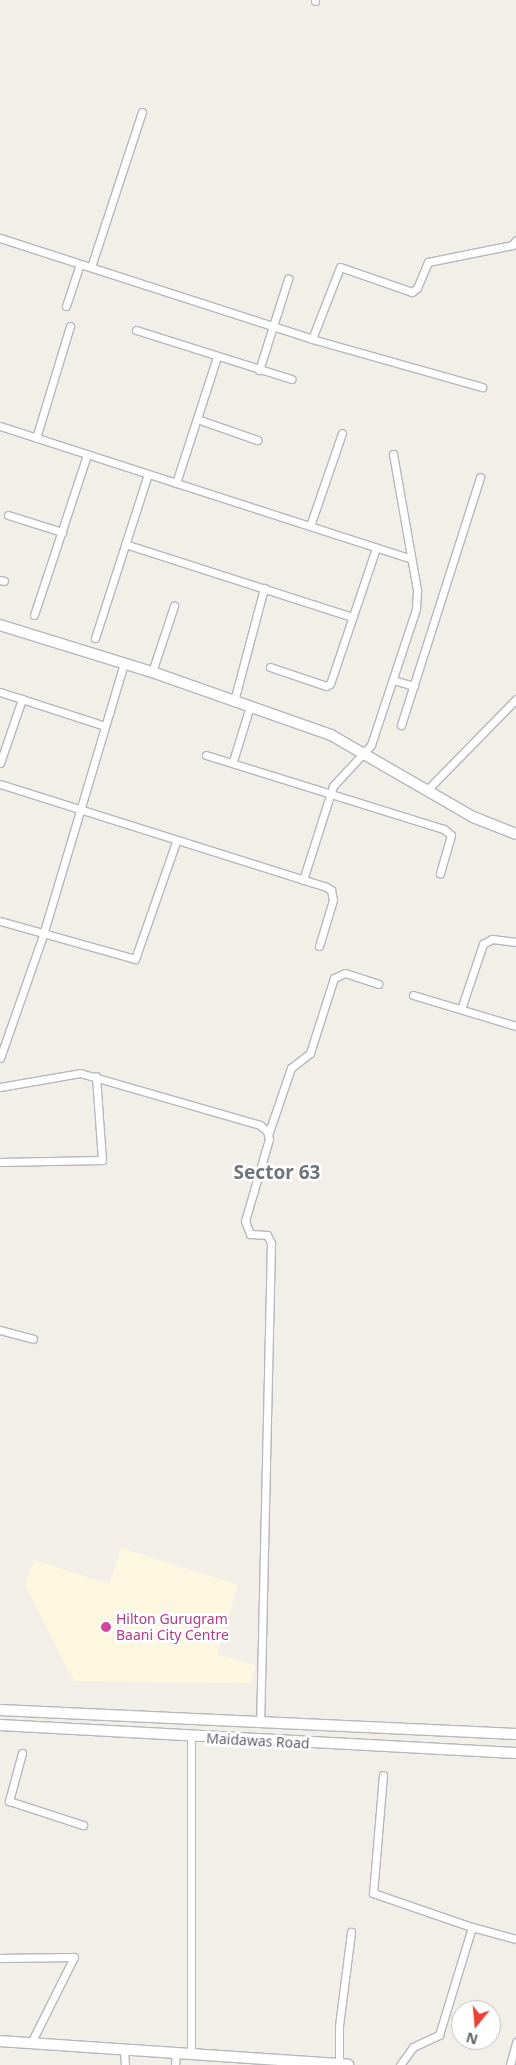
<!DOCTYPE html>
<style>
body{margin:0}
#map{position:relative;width:516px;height:2065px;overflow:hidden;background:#f1efe8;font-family:"Noto Sans",sans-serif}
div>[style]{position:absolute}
.commercial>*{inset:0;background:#fef7e0}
.roads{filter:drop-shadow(1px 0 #b5b8bc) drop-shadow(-1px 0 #b5b8bc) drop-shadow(0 1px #b5b8bc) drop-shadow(0 -1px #b5b8bc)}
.street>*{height:7px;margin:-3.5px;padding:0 3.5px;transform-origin:3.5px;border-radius:3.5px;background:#fff}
.secondary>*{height:10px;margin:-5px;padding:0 5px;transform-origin:5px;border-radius:5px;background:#fff}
.dots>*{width:14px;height:14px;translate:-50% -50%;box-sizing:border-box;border:2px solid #fff;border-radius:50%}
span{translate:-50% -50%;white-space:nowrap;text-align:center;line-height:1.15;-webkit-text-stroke:5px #fff;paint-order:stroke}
.hotel-label{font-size:14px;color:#b23c85}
.left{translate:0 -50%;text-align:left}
.street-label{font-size:14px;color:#5f6368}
.district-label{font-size:19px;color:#70757a;font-weight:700}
.north{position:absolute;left:451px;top:2000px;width:50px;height:50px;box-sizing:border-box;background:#fff;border:1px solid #bfc1c3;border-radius:50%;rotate:197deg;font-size:14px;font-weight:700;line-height:20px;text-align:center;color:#5f6368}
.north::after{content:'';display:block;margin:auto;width:18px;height:22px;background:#ea4335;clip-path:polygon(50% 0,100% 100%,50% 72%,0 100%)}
</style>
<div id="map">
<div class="commercial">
<div style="clip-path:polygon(121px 1548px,238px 1585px,217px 1654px,256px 1666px,250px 1683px,74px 1681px,25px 1585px,34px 1560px,109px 1584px)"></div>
</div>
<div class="roads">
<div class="street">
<div style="left:315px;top:1px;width:1px;rotate:-90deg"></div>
<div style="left:0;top:238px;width:328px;rotate:17.9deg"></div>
<div style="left:312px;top:339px;width:177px;rotate:15.8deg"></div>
<div style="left:91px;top:267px;width:163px;rotate:-71.8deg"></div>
<div style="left:66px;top:306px;width:44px;rotate:-71.6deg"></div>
<div style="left:136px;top:330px;width:163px;rotate:17.5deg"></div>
<div style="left:312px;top:339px;width:77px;rotate:-68.7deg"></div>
<div style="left:340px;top:267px;width:76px;rotate:19.1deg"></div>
<div style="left:412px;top:292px;width:6px;rotate:-39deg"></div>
<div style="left:417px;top:288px;width:28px;rotate:-67deg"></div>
<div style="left:428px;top:262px;width:86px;rotate:-11.4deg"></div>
<div style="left:512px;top:245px;width:6px;rotate:-51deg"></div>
<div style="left:259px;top:370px;width:96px;rotate:-72.3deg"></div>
<div style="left:197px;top:419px;width:64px;rotate:19.3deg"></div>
<div style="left:0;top:426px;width:432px;rotate:17.9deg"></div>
<div style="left:36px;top:438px;width:117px;rotate:-73.1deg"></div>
<div style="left:176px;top:483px;width:133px;rotate:-72deg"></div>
<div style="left:8px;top:515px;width:57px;rotate:17.5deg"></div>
<div style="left:310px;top:526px;width:98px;rotate:-71deg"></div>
<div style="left:125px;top:544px;width:239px;rotate:17.8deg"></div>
<div style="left:0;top:580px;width:4px;rotate:14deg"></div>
<div style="left:34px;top:615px;width:169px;rotate:-71.7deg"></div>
<div style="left:95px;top:638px;width:172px;rotate:-72.1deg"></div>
<div style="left:270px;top:667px;width:59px;rotate:18.7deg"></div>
<div style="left:326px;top:686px;width:4px;rotate:-27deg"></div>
<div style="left:330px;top:684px;width:144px;rotate:-71.3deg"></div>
<div style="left:152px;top:672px;width:70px;rotate:-71.6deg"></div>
<div style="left:393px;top:680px;width:22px;rotate:16deg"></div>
<div style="left:0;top:692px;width:110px;rotate:17.9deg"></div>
<div style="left:234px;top:701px;width:117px;rotate:-75.1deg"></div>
<div style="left:401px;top:725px;width:260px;rotate:-72.3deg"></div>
<div style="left:206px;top:755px;width:249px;rotate:17.3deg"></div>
<div style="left:444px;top:829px;width:9px;rotate:41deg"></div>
<div style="left:451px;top:835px;width:40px;rotate:106deg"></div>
<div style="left:233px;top:761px;width:58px;rotate:-72.8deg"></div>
<div style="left:0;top:763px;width:68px;rotate:-71deg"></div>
<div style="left:0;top:784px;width:342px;rotate:17.5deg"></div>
<div style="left:326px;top:887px;width:6px;rotate:31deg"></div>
<div style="left:331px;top:890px;width:10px;rotate:79deg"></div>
<div style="left:333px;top:900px;width:48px;rotate:106.9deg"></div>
<div style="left:428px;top:789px;width:126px;rotate:-45.6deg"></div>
<div style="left:303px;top:880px;width:99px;rotate:-72.3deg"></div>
<div style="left:333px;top:786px;width:56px;rotate:-47.2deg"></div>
<div style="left:371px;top:745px;width:143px;rotate:-71.7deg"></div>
<div style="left:416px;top:609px;width:19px;rotate:-87deg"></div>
<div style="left:417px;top:590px;width:138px;rotate:-100deg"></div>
<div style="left:0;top:921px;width:140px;rotate:15.7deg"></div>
<div style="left:135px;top:959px;width:124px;rotate:-70.7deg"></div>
<div style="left:413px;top:995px;width:108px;rotate:16.8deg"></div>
<div style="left:461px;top:1009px;width:69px;rotate:-71.3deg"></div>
<div style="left:483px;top:944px;width:10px;rotate:-29deg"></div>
<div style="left:492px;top:939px;width:24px;rotate:7deg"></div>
<div style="left:0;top:1058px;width:130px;rotate:-70.7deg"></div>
<div style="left:43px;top:935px;width:284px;rotate:-73.4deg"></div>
<div style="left:0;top:1087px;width:81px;rotate:-9.9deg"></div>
<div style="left:80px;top:1073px;width:187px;rotate:16.1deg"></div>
<div style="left:260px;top:1125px;width:9px;rotate:41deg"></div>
<div style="left:267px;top:1131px;width:8px;rotate:76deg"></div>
<div style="left:269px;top:1139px;width:85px;rotate:106.3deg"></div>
<div style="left:245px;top:1221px;width:14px;rotate:69deg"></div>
<div style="left:250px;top:1234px;width:17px;rotate:3deg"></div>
<div style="left:267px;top:1235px;width:9px;rotate:63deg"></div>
<div style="left:271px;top:1243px;width:480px;rotate:91.3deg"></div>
<div style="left:268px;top:1135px;width:71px;rotate:-71.1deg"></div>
<div style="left:291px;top:1068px;width:24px;rotate:-38deg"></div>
<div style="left:310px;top:1053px;width:79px;rotate:-72.3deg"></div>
<div style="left:334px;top:978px;width:12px;rotate:-24deg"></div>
<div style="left:345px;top:973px;width:35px;rotate:18deg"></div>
<div style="left:0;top:1162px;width:102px;rotate:-1.1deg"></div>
<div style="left:102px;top:1160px;width:84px;rotate:-94.1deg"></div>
<div style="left:0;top:1330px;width:34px;rotate:15deg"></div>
<div style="left:22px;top:1753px;width:50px;rotate:105.2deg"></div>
<div style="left:9px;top:1801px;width:78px;rotate:18deg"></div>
<div style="left:383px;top:1775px;width:118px;rotate:94.8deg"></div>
<div style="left:373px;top:1893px;width:105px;rotate:19deg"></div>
<div style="left:0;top:1958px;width:74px;rotate:-0.8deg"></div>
<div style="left:74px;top:1957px;width:96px;rotate:116.6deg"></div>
<div style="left:124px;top:2051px;width:14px;rotate:86deg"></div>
<div style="left:191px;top:2053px;width:315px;rotate:-90deg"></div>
<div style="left:339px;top:2064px;width:38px;rotate:-90deg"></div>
<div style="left:339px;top:2026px;width:95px;rotate:-82.7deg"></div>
<div style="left:175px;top:2065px;width:13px;rotate:-86deg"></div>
<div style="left:400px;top:2065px;width:22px;rotate:-54deg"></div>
<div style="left:413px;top:2047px;width:29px;rotate:-25deg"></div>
<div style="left:439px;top:2035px;width:113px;rotate:-73deg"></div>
<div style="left:472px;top:1927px;width:46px;rotate:15.3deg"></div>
<div style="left:510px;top:2065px;width:24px;rotate:-75deg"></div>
</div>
<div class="secondary">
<div style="left:0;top:625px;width:159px;rotate:17.2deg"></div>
<div style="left:152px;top:672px;width:190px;rotate:19.4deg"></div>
<div style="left:331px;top:735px;width:164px;rotate:30deg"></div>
<div style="left:473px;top:817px;width:46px;rotate:21.6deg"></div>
<div style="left:0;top:1710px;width:517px;rotate:2.66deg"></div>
<div style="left:0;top:1725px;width:517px;rotate:3.11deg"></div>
<div style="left:0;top:2041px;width:349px;rotate:3.9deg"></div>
</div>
</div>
<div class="dots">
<div style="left:106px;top:1627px;background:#d1479c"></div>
</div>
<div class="hotel-label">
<span class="left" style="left:116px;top:1627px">Hilton Gurugram<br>Baani City Centre</span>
</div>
<div class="street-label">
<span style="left:258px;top:1741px;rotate:3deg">Maidawas Road</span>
</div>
<div class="district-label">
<span style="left:277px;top:1173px">Sector 63</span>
</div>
<div class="north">N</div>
</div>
